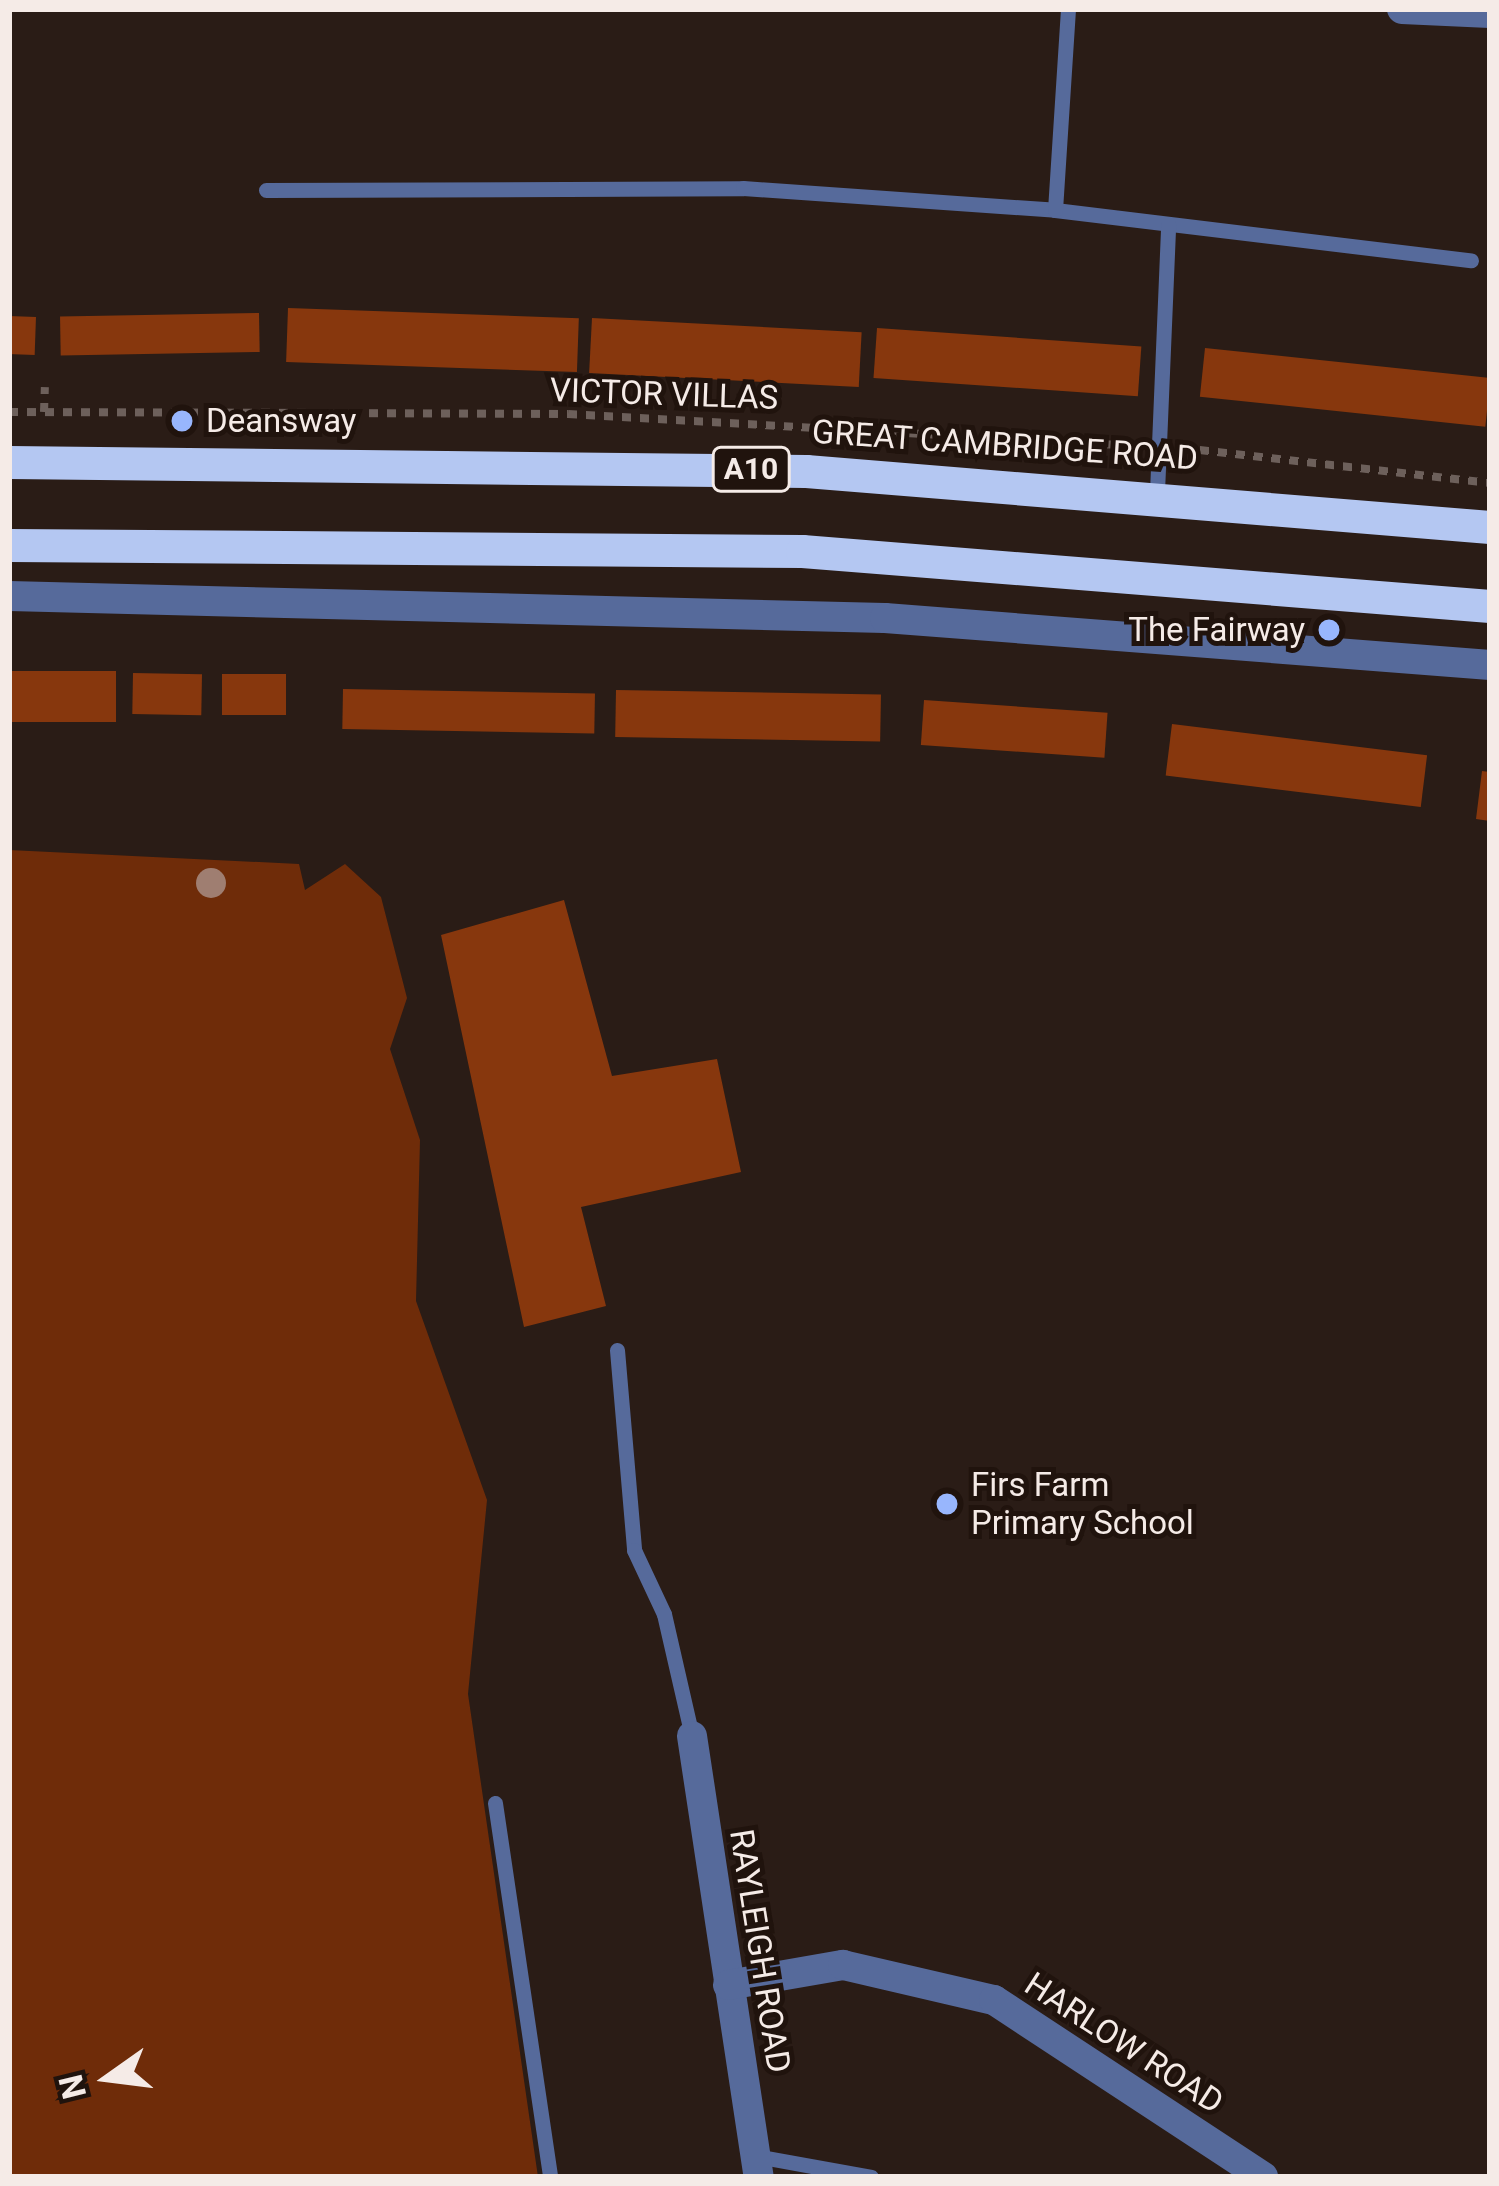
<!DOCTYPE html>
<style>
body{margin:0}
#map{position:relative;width:1499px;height:2186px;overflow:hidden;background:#2a1c16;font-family:Roboto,sans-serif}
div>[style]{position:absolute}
.green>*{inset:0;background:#6f2c09}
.building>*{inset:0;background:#87370d;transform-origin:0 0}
.path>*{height:8px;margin-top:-4px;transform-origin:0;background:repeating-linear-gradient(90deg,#6d605b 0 9px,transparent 0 18px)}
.service>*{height:15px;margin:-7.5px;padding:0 7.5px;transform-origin:7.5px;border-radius:7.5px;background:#566a9b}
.minor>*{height:30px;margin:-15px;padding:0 15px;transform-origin:15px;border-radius:15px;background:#566a9b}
.trunk>*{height:33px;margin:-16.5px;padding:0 16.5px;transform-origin:16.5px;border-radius:16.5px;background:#b4c7f2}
.trees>*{width:30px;height:30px;margin:-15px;border-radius:50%;background:#9f7e71}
.dots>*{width:33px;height:33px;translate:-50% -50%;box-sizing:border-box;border:6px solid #20130d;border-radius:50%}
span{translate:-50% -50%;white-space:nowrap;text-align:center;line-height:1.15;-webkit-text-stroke:10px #20130d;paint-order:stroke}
.shield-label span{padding:3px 9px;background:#20130d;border:3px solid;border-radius:9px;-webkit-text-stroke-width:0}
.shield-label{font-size:30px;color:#f5ebe7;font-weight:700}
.street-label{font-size:33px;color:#f5ebe7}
.poi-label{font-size:33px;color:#f5ebe7}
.left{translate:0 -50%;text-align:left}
.right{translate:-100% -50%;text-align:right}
.frame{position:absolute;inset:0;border:12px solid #f5ebe7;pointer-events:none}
.north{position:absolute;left:48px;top:2018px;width:120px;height:120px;-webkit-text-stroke:9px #20130d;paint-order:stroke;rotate:256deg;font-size:33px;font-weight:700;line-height:48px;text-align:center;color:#f5ebe7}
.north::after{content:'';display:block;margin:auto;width:42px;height:54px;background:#f5ebe7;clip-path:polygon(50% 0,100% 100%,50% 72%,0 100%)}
</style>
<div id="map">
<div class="green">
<div style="clip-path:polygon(9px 850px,299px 864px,305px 890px,345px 864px,381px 897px,407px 998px,390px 1049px,420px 1140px,416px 1301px,487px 1500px,468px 1694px,538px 2177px,9px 2177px)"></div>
</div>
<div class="building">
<div style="left:288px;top:308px;width:291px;height:54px;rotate:2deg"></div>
<div style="left:259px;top:313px;width:39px;height:199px;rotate:89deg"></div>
<div style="left:9px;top:316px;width:27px;height:38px;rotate:2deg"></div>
<div style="left:592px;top:318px;width:270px;height:55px;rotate:3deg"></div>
<div style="left:877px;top:328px;width:265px;height:50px;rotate:4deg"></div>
<div style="left:1205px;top:348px;width:287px;height:49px;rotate:6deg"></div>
<div style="left:116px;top:671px;width:51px;height:107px;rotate:90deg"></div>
<div style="left:133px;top:673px;width:69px;height:41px;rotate:1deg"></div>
<div style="left:222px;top:674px;width:64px;height:41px"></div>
<div style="left:343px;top:689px;width:252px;height:40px;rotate:1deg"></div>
<div style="left:616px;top:690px;width:265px;height:47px;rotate:1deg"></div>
<div style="left:924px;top:700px;width:184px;height:45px;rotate:4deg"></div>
<div style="left:1172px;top:724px;width:257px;height:52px;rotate:7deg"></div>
<div style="clip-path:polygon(1482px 771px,1490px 772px,1490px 821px,1476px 819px)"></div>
<div style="clip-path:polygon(564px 900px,612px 1076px,717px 1059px,741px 1172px,581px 1207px,606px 1306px,524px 1327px,441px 935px)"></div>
</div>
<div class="path">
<div style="left:9px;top:412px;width:559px;rotate:0.2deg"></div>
<div style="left:568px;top:414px;width:570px;rotate:3.22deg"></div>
<div style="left:44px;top:412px;width:25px;rotate:-88deg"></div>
<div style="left:1182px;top:448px;width:310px;rotate:6.5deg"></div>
</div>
<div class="service">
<div style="left:266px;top:190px;width:477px;rotate:-0.2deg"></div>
<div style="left:743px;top:188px;width:313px;rotate:4deg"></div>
<div style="left:1055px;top:210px;width:419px;rotate:6.9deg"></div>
<div style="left:1055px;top:210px;width:201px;rotate:-86.3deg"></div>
<div style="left:1157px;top:492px;width:268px;rotate:-87.6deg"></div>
<div style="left:617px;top:1350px;width:201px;rotate:85.1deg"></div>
<div style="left:634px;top:1550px;width:71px;rotate:64.9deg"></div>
<div style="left:664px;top:1614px;width:125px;rotate:77.1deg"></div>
<div style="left:495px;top:1803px;width:378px;rotate:81.6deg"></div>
<div style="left:756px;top:2156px;width:117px;rotate:10.3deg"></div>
</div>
<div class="minor">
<div style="left:1402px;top:9px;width:88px;rotate:2.6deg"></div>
<div style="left:9px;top:596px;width:876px;rotate:1.44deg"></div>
<div style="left:885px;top:618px;width:607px;rotate:4.44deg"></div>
<div style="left:692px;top:1736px;width:446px;rotate:81.4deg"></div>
<div style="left:728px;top:1985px;width:117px;rotate:-9.9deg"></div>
<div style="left:843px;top:1965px;width:155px;rotate:13.1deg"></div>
<div style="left:994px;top:2000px;width:322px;rotate:33.3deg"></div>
</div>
<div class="trunk">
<div style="left:9px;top:462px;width:797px;rotate:0.65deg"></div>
<div style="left:806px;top:471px;width:686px;rotate:4.68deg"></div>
<div style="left:9px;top:545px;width:793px;rotate:0.43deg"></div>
<div style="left:802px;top:551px;width:690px;rotate:4.57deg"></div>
</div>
<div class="trees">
<div style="left:211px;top:883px"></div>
</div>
<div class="dots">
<div style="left:182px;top:421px;background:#98b6fd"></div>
<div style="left:1329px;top:630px;background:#98b6fd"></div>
<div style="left:947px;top:1504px;background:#98b6fd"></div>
</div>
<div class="shield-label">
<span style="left:751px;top:469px">A10</span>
</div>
<div class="street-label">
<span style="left:664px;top:394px;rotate:2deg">VICTOR VILLAS</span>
<span style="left:1005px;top:445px;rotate:4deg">GREAT CAMBRIDGE ROAD</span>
<span style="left:760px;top:1951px;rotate:81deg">RAYLEIGH ROAD</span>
<span style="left:1124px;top:2043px;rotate:33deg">HARLOW ROAD</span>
</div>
<div class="poi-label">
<span class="left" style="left:206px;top:421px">Deansway</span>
<span class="right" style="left:1305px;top:630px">The Fairway</span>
<span class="left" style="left:971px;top:1504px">Firs Farm<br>Primary School</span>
</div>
<div class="frame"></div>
<div class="north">N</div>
</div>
